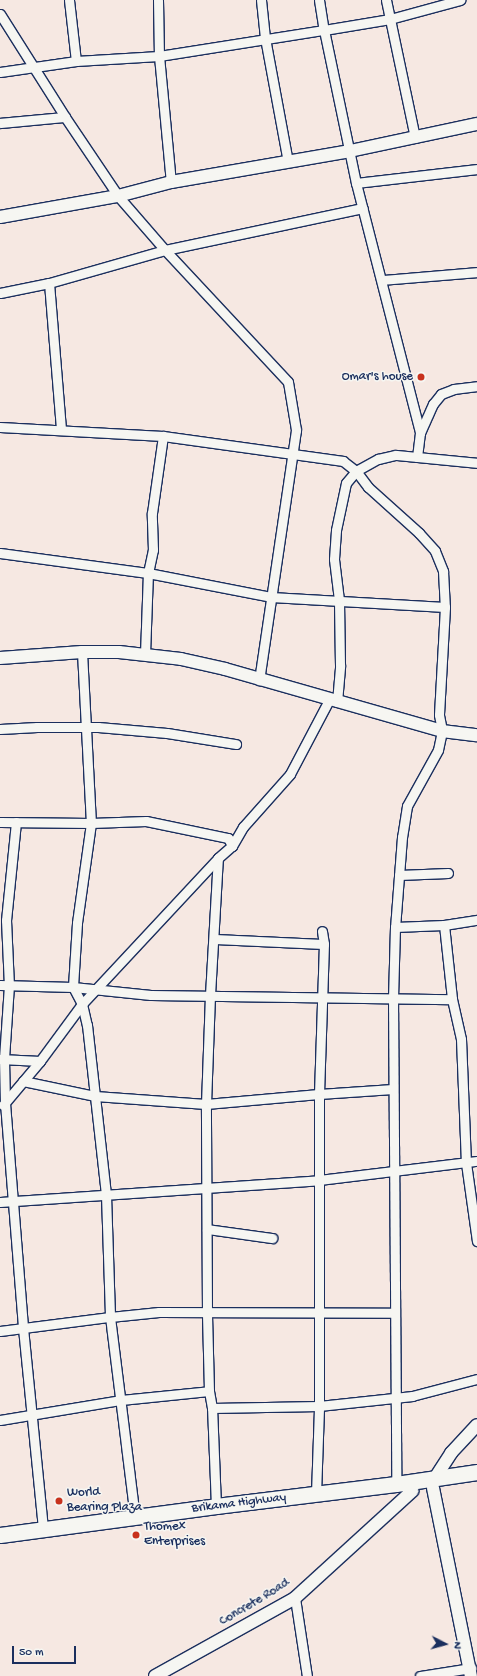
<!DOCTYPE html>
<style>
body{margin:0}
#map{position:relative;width:477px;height:1676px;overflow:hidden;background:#f6e8e2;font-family:"Gochi Hand",sans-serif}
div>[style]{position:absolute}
.roads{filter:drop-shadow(1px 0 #1b2f5e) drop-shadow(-1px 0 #1b2f5e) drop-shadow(0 1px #1b2f5e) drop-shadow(0 -1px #1b2f5e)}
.minor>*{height:9px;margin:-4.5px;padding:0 4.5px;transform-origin:4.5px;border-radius:4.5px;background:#f6f6f2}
.tertiary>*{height:12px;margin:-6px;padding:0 6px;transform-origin:6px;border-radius:6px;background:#f6f6f2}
.trunk>*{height:15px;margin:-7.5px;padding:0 7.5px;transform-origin:7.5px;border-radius:7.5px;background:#f6f6f2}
.dots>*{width:11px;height:11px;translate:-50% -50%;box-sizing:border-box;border:2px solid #f6f6f2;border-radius:50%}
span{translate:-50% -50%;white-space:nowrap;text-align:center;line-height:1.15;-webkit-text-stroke:3px #f6f6f2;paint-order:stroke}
.poi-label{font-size:13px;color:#1b2f5e}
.right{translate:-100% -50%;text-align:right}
.left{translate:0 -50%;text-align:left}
.street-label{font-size:13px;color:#1b2f5e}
.north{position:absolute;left:425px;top:1624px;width:40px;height:40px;-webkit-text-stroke:3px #f6f6f2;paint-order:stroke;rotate:96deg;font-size:11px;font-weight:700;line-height:16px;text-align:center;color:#1b2f5e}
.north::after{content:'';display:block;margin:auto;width:14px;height:18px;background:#1b2f5e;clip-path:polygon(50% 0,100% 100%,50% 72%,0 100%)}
.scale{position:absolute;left:12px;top:1646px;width:64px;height:18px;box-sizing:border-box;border:2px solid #1b2f5e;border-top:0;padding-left:5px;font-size:12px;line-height:14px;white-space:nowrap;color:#1b2f5e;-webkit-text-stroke:3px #f6f6f2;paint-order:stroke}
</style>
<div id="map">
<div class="roads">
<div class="minor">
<div style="left:69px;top:0;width:61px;rotate:83.5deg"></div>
<div style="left:158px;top:0;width:56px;rotate:89deg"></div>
<div style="left:159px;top:56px;width:127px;rotate:84.6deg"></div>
<div style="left:261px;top:0;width:38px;rotate:84deg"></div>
<div style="left:265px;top:38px;width:126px;rotate:79.5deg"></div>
<div style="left:319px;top:0;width:30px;rotate:81deg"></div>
<div style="left:324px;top:30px;width:156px;rotate:78.2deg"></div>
<div style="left:356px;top:183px;width:258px;rotate:75.6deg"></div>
<div style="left:386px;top:0;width:141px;rotate:78.1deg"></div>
<div style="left:0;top:14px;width:122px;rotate:57.7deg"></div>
<div style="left:65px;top:117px;width:95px;rotate:56.1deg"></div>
<div style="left:118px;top:196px;width:72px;rotate:49deg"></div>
<div style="left:165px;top:250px;width:180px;rotate:47deg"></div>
<div style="left:288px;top:382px;width:49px;rotate:80.5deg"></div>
<div style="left:296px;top:430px;width:253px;rotate:98.4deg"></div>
<div style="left:0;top:72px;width:77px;rotate:-8.2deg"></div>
<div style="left:76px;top:61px;width:83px;rotate:-3.4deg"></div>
<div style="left:159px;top:56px;width:167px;rotate:-9deg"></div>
<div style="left:324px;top:30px;width:67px;rotate:-9.5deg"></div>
<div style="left:390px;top:19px;width:73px;rotate:-15.2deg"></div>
<div style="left:0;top:123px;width:65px;rotate:-5.3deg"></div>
<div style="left:356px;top:183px;width:122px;rotate:-6.6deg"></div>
<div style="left:382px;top:280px;width:95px;rotate:-4.8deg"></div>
<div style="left:49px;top:283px;width:147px;rotate:85.3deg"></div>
<div style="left:0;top:293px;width:50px;rotate:-11.5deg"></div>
<div style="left:49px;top:283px;width:121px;rotate:-15.9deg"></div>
<div style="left:165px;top:250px;width:202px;rotate:-12deg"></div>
<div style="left:0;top:427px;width:163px;rotate:3.2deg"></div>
<div style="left:163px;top:436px;width:182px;rotate:7.9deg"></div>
<div style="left:343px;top:461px;width:16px;rotate:38deg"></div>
<div style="left:356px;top:471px;width:20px;rotate:53deg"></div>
<div style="left:368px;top:487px;width:69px;rotate:42deg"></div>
<div style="left:419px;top:533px;width:24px;rotate:48deg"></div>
<div style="left:435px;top:551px;width:22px;rotate:68deg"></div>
<div style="left:443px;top:571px;width:36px;rotate:87deg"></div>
<div style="left:445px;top:607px;width:108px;rotate:93.2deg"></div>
<div style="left:439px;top:715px;width:16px;rotate:79deg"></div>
<div style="left:442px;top:731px;width:19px;rotate:102deg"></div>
<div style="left:438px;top:750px;width:64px;rotate:119deg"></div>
<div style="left:407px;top:806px;width:31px;rotate:99deg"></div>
<div style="left:402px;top:837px;width:90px;rotate:94.4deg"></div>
<div style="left:395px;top:927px;width:71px;rotate:91.6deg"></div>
<div style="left:393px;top:998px;width:486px;rotate:89.6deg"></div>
<div style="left:417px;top:457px;width:24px;rotate:-83deg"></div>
<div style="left:420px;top:433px;width:32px;rotate:-66deg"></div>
<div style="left:433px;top:404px;width:13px;rotate:-51deg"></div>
<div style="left:441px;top:394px;width:14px;rotate:-21deg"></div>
<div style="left:454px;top:389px;width:23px;rotate:-7deg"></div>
<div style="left:0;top:553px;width:149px;rotate:7.7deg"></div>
<div style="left:148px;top:573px;width:125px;rotate:11deg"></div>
<div style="left:271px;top:597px;width:174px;rotate:3.3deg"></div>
<div style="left:82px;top:652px;width:171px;rotate:87deg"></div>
<div style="left:91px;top:823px;width:101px;rotate:98deg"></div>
<div style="left:77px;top:923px;width:64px;rotate:93.6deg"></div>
<div style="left:73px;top:987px;width:19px;rotate:62deg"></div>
<div style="left:82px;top:1004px;width:22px;rotate:77deg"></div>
<div style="left:87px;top:1025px;width:171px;rotate:83.6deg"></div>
<div style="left:106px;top:1195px;width:122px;rotate:88.1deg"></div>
<div style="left:110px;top:1317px;width:202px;rotate:82.9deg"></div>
<div style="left:145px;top:654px;width:81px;rotate:-87.9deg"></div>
<div style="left:148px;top:573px;width:24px;rotate:-78deg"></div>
<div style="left:153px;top:550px;width:37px;rotate:-92deg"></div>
<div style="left:152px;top:513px;width:78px;rotate:-81.9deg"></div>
<div style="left:337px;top:702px;width:37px;rotate:-85deg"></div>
<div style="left:340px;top:665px;width:65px;rotate:-90.9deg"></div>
<div style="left:339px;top:600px;width:41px;rotate:-97deg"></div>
<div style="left:334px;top:559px;width:29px;rotate:-86deg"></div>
<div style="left:336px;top:530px;width:48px;rotate:-78deg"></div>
<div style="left:346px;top:483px;width:16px;rotate:-50deg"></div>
<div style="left:356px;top:471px;width:25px;rotate:-29deg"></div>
<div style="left:378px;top:459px;width:18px;rotate:-13deg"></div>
<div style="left:396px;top:455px;width:81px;rotate:5.6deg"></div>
<div style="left:0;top:729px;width:37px;rotate:-3deg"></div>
<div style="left:37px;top:727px;width:61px"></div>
<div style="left:98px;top:727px;width:69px;rotate:5deg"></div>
<div style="left:167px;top:733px;width:70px;rotate:9.1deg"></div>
<div style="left:0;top:822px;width:91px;rotate:0.6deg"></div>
<div style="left:91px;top:823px;width:55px;rotate:-2.1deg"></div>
<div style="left:146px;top:821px;width:84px;rotate:11.7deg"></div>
<div style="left:228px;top:838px;width:9px;rotate:63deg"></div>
<div style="left:16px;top:822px;width:99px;rotate:95.8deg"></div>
<div style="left:6px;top:920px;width:65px;rotate:87.4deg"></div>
<div style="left:9px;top:985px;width:74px;rotate:93.9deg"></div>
<div style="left:4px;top:1059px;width:44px;rotate:88.7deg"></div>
<div style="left:5px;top:1103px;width:226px;rotate:85.4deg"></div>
<div style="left:23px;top:1328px;width:203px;rotate:84.3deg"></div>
<div style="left:399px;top:875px;width:49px;rotate:-2.3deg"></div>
<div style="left:444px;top:925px;width:74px;rotate:83.8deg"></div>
<div style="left:452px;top:999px;width:41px;rotate:77.3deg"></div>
<div style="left:461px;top:1039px;width:124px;rotate:87.7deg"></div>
<div style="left:466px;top:1163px;width:79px;rotate:82deg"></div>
<div style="left:395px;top:927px;width:49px;rotate:-2.3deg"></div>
<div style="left:444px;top:925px;width:33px;rotate:-9deg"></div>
<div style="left:214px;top:939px;width:110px;rotate:2.6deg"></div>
<div style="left:0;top:985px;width:73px;rotate:1.6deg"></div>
<div style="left:73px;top:987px;width:78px;rotate:5.9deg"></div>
<div style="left:151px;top:995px;width:301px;rotate:0.8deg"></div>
<div style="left:0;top:1059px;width:40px;rotate:2.9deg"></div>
<div style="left:23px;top:1081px;width:74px;rotate:11.8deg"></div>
<div style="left:95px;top:1096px;width:111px;rotate:4.1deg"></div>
<div style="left:206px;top:1104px;width:113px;rotate:-5.1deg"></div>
<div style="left:319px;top:1094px;width:74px;rotate:-3.9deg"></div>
<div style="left:3px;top:1105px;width:57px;rotate:-49.9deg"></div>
<div style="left:40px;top:1061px;width:71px;rotate:-53.6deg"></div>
<div style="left:82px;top:1004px;width:200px;rotate:-47deg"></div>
<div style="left:218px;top:858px;width:18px;rotate:-41deg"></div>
<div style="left:232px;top:846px;width:22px;rotate:-60deg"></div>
<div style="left:243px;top:827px;width:71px;rotate:-48.4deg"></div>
<div style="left:290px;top:774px;width:84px;rotate:-62.2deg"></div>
<div style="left:0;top:1202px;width:320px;rotate:-3.9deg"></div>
<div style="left:319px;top:1180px;width:159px;rotate:-6.9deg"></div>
<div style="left:207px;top:1229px;width:66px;rotate:7.9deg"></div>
<div style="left:0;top:1331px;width:111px;rotate:-7.3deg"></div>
<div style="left:110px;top:1317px;width:49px;rotate:-5.8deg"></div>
<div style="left:159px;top:1312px;width:236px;rotate:0.2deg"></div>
<div style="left:212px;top:1408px;width:107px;rotate:-1.1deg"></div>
<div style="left:319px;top:1406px;width:94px;rotate:-6.1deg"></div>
<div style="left:412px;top:1396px;width:67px;rotate:-14.7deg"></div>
<div style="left:0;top:1420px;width:123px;rotate:-9.4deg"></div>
<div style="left:121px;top:1400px;width:88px;rotate:-5.8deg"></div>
<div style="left:316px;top:1494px;width:88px;rotate:-88deg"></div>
<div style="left:319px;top:1406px;width:312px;rotate:-90deg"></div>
<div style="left:319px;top:1094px;width:150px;rotate:-88.1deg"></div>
<div style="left:324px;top:944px;width:13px;rotate:-99deg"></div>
<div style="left:216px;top:1506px;width:98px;rotate:-92.3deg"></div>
<div style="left:212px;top:1408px;width:17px;rotate:-100deg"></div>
<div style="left:209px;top:1391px;width:79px;rotate:-91.5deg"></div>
<div style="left:207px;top:1312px;width:208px;rotate:-90.3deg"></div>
<div style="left:206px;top:1104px;width:109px;rotate:-87.9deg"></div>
<div style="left:210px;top:995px;width:137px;rotate:-86.7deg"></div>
<div style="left:295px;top:1598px;width:79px;rotate:81.3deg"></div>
<div style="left:420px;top:1676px;width:52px;rotate:-8.9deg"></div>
</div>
<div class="tertiary">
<div style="left:0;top:217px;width:120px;rotate:-10.1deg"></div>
<div style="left:118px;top:196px;width:55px;rotate:-14.8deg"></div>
<div style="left:171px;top:182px;width:182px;rotate:-9.8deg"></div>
<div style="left:350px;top:151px;width:130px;rotate:-12deg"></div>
<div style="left:0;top:658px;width:82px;rotate:-4.2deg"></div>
<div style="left:82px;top:652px;width:37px"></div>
<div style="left:119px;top:652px;width:62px;rotate:6.4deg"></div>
<div style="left:181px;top:659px;width:45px;rotate:12.8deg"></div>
<div style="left:225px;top:669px;width:226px;rotate:15.9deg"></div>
<div style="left:442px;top:731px;width:35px;rotate:7deg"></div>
<div style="left:435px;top:1478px;width:30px;rotate:-57deg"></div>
<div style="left:451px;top:1453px;width:38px;rotate:-47deg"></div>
<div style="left:433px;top:1488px;width:192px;rotate:78.6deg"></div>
<div style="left:155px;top:1676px;width:160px;rotate:-29.1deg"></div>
<div style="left:295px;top:1598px;width:159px;rotate:-42.4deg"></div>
</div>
<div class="trunk">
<div style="left:0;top:1535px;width:218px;rotate:-7.6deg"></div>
<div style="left:216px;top:1506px;width:181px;rotate:-7deg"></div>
<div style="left:396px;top:1484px;width:82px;rotate:-8.4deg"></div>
</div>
</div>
<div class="dots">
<div style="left:421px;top:377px;background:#c8321e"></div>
<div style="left:59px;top:1501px;background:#c8321e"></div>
<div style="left:136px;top:1535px;background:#c8321e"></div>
</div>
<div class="poi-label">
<span class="right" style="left:413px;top:377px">Omar's house</span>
<span class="left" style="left:67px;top:1501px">World<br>Bearing Plaza</span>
<span class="left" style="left:144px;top:1535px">Thomex<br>Enterprises</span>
</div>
<div class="street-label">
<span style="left:239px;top:1504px;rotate:-7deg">Brikama Highway</span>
<span style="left:255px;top:1603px;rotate:-31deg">Concrete Road</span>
</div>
<div class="north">N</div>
<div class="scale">50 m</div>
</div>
